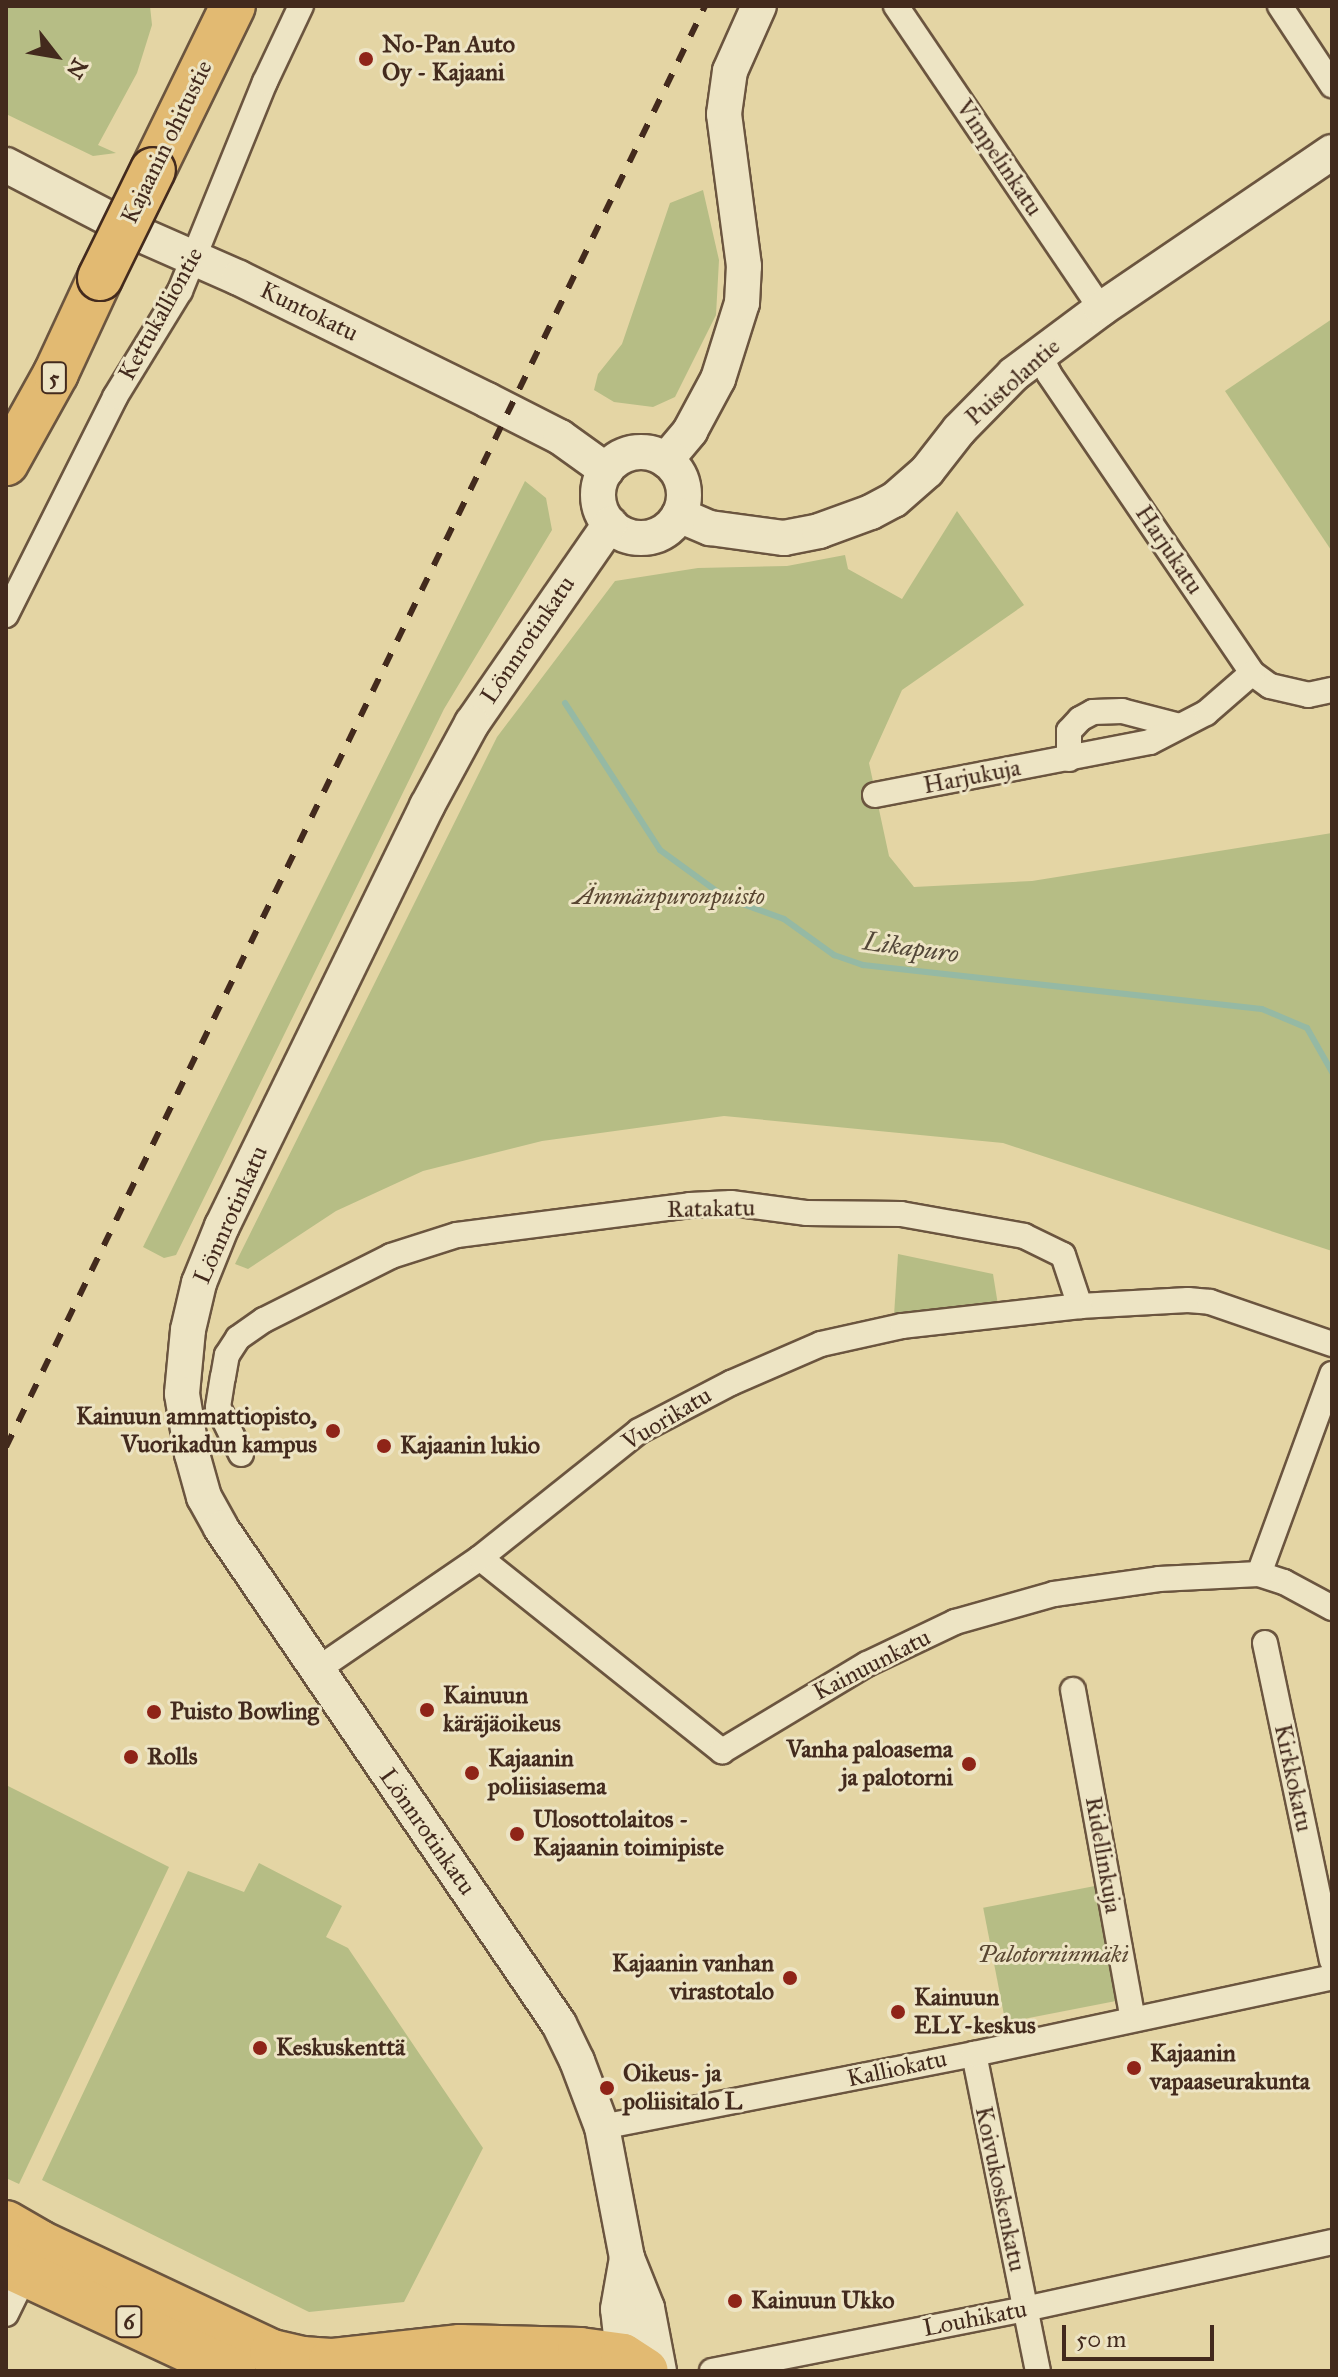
<!DOCTYPE html>
<meta charset="utf-8">
<style>
body{margin:0}
#map{position:relative;width:1338px;height:2377px;overflow:hidden;background:#e4d5a4;font-family:"IM FELL Great Primer",serif}
div>[style]{position:absolute}
.green>*{inset:0;background:#b6bd85;transform-origin:0 0}
.stream>*{height:6px;margin:-3px;padding:0 3px;transform-origin:3px;border-radius:3px;background:#95b9a4}
.roads{filter:drop-shadow(2px 0 #6b553f) drop-shadow(-2px 0 #6b553f) drop-shadow(0 2px #6b553f) drop-shadow(0 -2px #6b553f)}
.street>*{height:24px;margin:-12px;padding:0 12px;transform-origin:12px;border-radius:12px;background:#ede4c4}
.secondary>*{height:34px;margin:-17px;padding:0 17px;transform-origin:17px;border-radius:17px;background:#ede4c4}
.secondary>.ring{margin:-17px;padding:0;box-sizing:content-box;background:none;border:34px solid #ede4c4;border-radius:50%}
.highway>*{height:44px;margin:-22px;padding:0 22px;transform-origin:22px;border-radius:22px;background:#e2ba72}
.rail>*{height:6px;margin-top:-3px;transform-origin:0;background:repeating-linear-gradient(90deg,#432a1d 0 14px,transparent 0 28px)}
.bridges{filter:drop-shadow(2px 0 #432a1d) drop-shadow(-2px 0 #432a1d) drop-shadow(0 2px #432a1d) drop-shadow(0 -2px #432a1d)}
.highway-bridge>*{height:44px;margin:-22px;padding:0 22px;transform-origin:22px;border-radius:22px;background:#e2ba72}
.dots>*{width:22px;height:22px;translate:-50% -50%;box-sizing:border-box;border:4px solid #ede4c4;border-radius:50%}
span{translate:-50% -50%;white-space:nowrap;text-align:center;line-height:1.15;-webkit-text-stroke:6px #ede4c4;paint-order:stroke}
.shield-label span{padding:2px 6px;background:#ede4c4;border:2px solid;border-radius:6px;-webkit-text-stroke-width:0}
.shield-label{font-size:22px;color:#432a1d;font-weight:700}
.poi-label{font-size:24px;color:#432a1d;font-weight:700}
.left{translate:0 -50%;text-align:left}
.right{translate:-100% -50%;text-align:right}
.street-label{font-size:24px;color:#432a1d}
.park-label{font-size:24px;color:#5a4732;font-style:italic}
.water-label{font-size:26px;color:#534738;font-style:italic}
.frame{position:absolute;inset:0;border:8px solid #432a1d;pointer-events:none}
.north{position:absolute;left:16px;top:16px;width:80px;height:80px;-webkit-text-stroke:6px #ede4c4;paint-order:stroke;rotate:121deg;font-size:22px;font-weight:700;line-height:32px;text-align:center;color:#432a1d}
.north::after{content:'';display:block;margin:auto;width:28px;height:36px;background:#432a1d;clip-path:polygon(50% 0,100% 100%,50% 72%,0 100%)}
.scale{position:absolute;left:1062px;top:2325px;width:152px;height:36px;box-sizing:border-box;border:4px solid #432a1d;border-top:0;padding-left:10px;font-size:24px;line-height:28px;white-space:nowrap;color:#432a1d;-webkit-text-stroke:6px #ede4c4;paint-order:stroke}
</style>
<div id="map">
<div class="green">
<div style="clip-path:polygon(6px 6px,150px 6px,152px 25px,137px 73px,98px 145px,116px 153px,93px 156px,6px 114px)"></div>
<div style="clip-path:polygon(703px 190px,719px 260px,716px 315px,675px 397px,653px 407px,614px 402px,594px 390px,598px 374px,622px 344px,670px 203px)"></div>
<div style="clip-path:polygon(1332px 319px,1332px 549px,1331px 550px,1225px 391px)"></div>
<div style="clip-path:polygon(525px 481px,546px 498px,552px 530px,444px 709px,176px 1255px,164px 1258px,143px 1247px)"></div>
<div style="clip-path:polygon(957px 511px,1024px 605px,902px 690px,869px 763px,889px 856px,914px 887px,1032px 881px,1332px 833px,1332px 1251px,1003px 1143px,724px 1116px,542px 1141px,423px 1171px,336px 1211px,248px 1269px,235px 1264px,497px 737px,615px 581px,698px 568px,787px 566px,845px 555px,848px 569px,902px 599px)"></div>
<div style="clip-path:polygon(898px 1254px,993px 1274px,998px 1305px,894px 1316px)"></div>
<div style="clip-path:polygon(6px 1785px,169px 1867px,19px 2184px,6px 2178px)"></div>
<div style="clip-path:polygon(259px 1863px,342px 1906px,326px 1937px,348px 1948px,483px 2148px,404px 2302px,309px 2312px,42px 2180px,188px 1871px,244px 1892px)"></div>
<div style="left:1100px;top:1885px;width:117px;height:119px;rotate:79deg"></div>
</div>
<div class="stream">
<div style="left:565px;top:703px;width:175px;rotate:57.1deg"></div>
<div style="left:660px;top:850px;width:82px;rotate:36deg"></div>
<div style="left:726px;top:898px;width:62px;rotate:19.9deg"></div>
<div style="left:784px;top:919px;width:62px;rotate:35.8deg"></div>
<div style="left:834px;top:955px;width:31px;rotate:19deg"></div>
<div style="left:863px;top:965px;width:401px;rotate:6.3deg"></div>
<div style="left:1262px;top:1009px;width:49px;rotate:22.9deg"></div>
<div style="left:1307px;top:1028px;width:51px;rotate:60.4deg"></div>
</div>
<div class="roads">
<div class="street">
<div style="left:896px;top:6px;width:366px;rotate:55.9deg"></div>
<div style="left:1280px;top:6px;width:95px;rotate:56.6deg"></div>
<div style="left:1040px;top:356px;width:20px;rotate:63deg"></div>
<div style="left:1049px;top:374px;width:361px;rotate:55.8deg"></div>
<div style="left:1252px;top:673px;width:22px;rotate:36deg"></div>
<div style="left:1270px;top:686px;width:39px;rotate:13deg"></div>
<div style="left:1308px;top:695px;width:25px;rotate:-12deg"></div>
<div style="left:6px;top:615px;width:244px;rotate:-63.4deg"></div>
<div style="left:115px;top:397px;width:124px;rotate:-58.5deg"></div>
<div style="left:180px;top:291px;width:226px;rotate:-67.9deg"></div>
<div style="left:265px;top:82px;width:84px;rotate:-64.7deg"></div>
<div style="left:1069px;top:759px;width:28px;rotate:-90deg"></div>
<div style="left:1069px;top:731px;width:16px;rotate:-47deg"></div>
<div style="left:1080px;top:719px;width:15px;rotate:-28deg"></div>
<div style="left:1093px;top:712px;width:29px;rotate:-2deg"></div>
<div style="left:1122px;top:711px;width:60px;rotate:14.5deg"></div>
<div style="left:875px;top:795px;width:280px;rotate:-10.9deg"></div>
<div style="left:1150px;top:742px;width:63px;rotate:-27.4deg"></div>
<div style="left:1206px;top:713px;width:61px;rotate:-41deg"></div>
<div style="left:241px;top:1454px;width:52px;rotate:-116.1deg"></div>
<div style="left:218px;top:1407px;width:30px;rotate:-81deg"></div>
<div style="left:223px;top:1377px;width:22px;rotate:-80deg"></div>
<div style="left:227px;top:1355px;width:20px;rotate:-57deg"></div>
<div style="left:238px;top:1338px;width:32px;rotate:-35deg"></div>
<div style="left:264px;top:1320px;width:142px;rotate:-26.7deg"></div>
<div style="left:391px;top:1256px;width:69px;rotate:-17.7deg"></div>
<div style="left:457px;top:1235px;width:235px;rotate:-7.3deg"></div>
<div style="left:690px;top:1205px;width:41px;rotate:-2.8deg"></div>
<div style="left:731px;top:1203px;width:77px;rotate:7.5deg"></div>
<div style="left:807px;top:1213px;width:94px;rotate:0.6deg"></div>
<div style="left:901px;top:1214px;width:125px;rotate:10.1deg"></div>
<div style="left:1024px;top:1236px;width:43px;rotate:26deg"></div>
<div style="left:1063px;top:1255px;width:54px;rotate:71.6deg"></div>
<div style="left:1080px;top:1306px;width:108px;rotate:-3.2deg"></div>
<div style="left:1188px;top:1300px;width:22px;rotate:5deg"></div>
<div style="left:1210px;top:1302px;width:129px;rotate:19deg"></div>
<div style="left:480px;top:1558px;width:310px;rotate:38.6deg"></div>
<div style="left:722px;top:1751px;width:169px;rotate:-31deg"></div>
<div style="left:867px;top:1664px;width:98px;rotate:-25.5deg"></div>
<div style="left:955px;top:1622px;width:103px;rotate:-15.8deg"></div>
<div style="left:1054px;top:1594px;width:106px;rotate:-8.1deg"></div>
<div style="left:1159px;top:1579px;width:100px;rotate:-2.9deg"></div>
<div style="left:1259px;top:1574px;width:26px;rotate:18deg"></div>
<div style="left:1284px;top:1582px;width:55px;rotate:28.4deg"></div>
<div style="left:1259px;top:1574px;width:213px;rotate:-69.9deg"></div>
<div style="left:1265px;top:1643px;width:324px;rotate:78.1deg"></div>
<div style="left:315px;top:1671px;width:200px;rotate:-34.4deg"></div>
<div style="left:480px;top:1558px;width:203px;rotate:-38.6deg"></div>
<div style="left:639px;top:1431px;width:104px;rotate:-27.6deg"></div>
<div style="left:731px;top:1383px;width:98px;rotate:-23.4deg"></div>
<div style="left:821px;top:1344px;width:83px;rotate:-12.5deg"></div>
<div style="left:902px;top:1326px;width:179px;rotate:-6.4deg"></div>
<div style="left:1073px;top:1690px;width:334px;rotate:79.7deg"></div>
<div style="left:974px;top:2054px;width:323px;rotate:78.6deg"></div>
<div style="left:602px;top:2127px;width:379px;rotate:-11.1deg"></div>
<div style="left:974px;top:2054px;width:366px;rotate:-12.1deg"></div>
<div style="left:6px;top:2314px;width:52px;rotate:-63.9deg"></div>
<div style="left:712px;top:2371px;width:319px;rotate:-11.2deg"></div>
<div style="left:1025px;top:2309px;width:314px;rotate:-12.3deg"></div>
</div>
<div class="secondary">
<div style="left:6px;top:165px;width:150px;rotate:27.4deg"></div>
<div style="left:139px;top:234px;width:109px;rotate:23.7deg"></div>
<div style="left:239px;top:278px;width:276px;rotate:26.2deg"></div>
<div style="left:487px;top:400px;width:82px;rotate:26.9deg"></div>
<div style="left:560px;top:437px;width:57px;rotate:35.7deg"></div>
<div class="ring" style="left:598px;top:452px;width:52px;height:52px"></div>
<div style="left:666px;top:460px;width:38px;rotate:-50deg"></div>
<div style="left:690px;top:431px;width:59px;rotate:-61.7deg"></div>
<div style="left:718px;top:379px;width:80px;rotate:-72.5deg"></div>
<div style="left:742px;top:303px;width:37px;rotate:-87deg"></div>
<div style="left:744px;top:266px;width:153px;rotate:-97.5deg"></div>
<div style="left:724px;top:114px;width:43px;rotate:-82.1deg"></div>
<div style="left:730px;top:71px;width:71px;rotate:-66deg"></div>
<div style="left:679px;top:515px;width:34px;rotate:23deg"></div>
<div style="left:710px;top:528px;width:75px;rotate:7.7deg"></div>
<div style="left:784px;top:538px;width:36px;rotate:-11deg"></div>
<div style="left:819px;top:531px;width:55px;rotate:-20.1deg"></div>
<div style="left:871px;top:512px;width:26px;rotate:-28deg"></div>
<div style="left:894px;top:500px;width:44px;rotate:-41.3deg"></div>
<div style="left:927px;top:471px;width:52px;rotate:-52deg"></div>
<div style="left:959px;top:430px;width:78px;rotate:-45.5deg"></div>
<div style="left:1014px;top:374px;width:109px;rotate:-36.8deg"></div>
<div style="left:1101px;top:309px;width:279px;rotate:-34.2deg"></div>
<div style="left:610px;top:524px;width:242px;rotate:124.7deg"></div>
<div style="left:472px;top:723px;width:94px;rotate:118.5deg"></div>
<div style="left:427px;top:806px;width:467px;rotate:116deg"></div>
<div style="left:222px;top:1226px;width:61px;rotate:112deg"></div>
<div style="left:199px;top:1283px;width:48px;rotate:103.2deg"></div>
<div style="left:188px;top:1330px;width:64px;rotate:95.4deg"></div>
<div style="left:182px;top:1394px;width:61px;rotate:80.5deg"></div>
<div style="left:192px;top:1454px;width:45px;rotate:74.4deg"></div>
<div style="left:204px;top:1497px;width:35px;rotate:61deg"></div>
<div style="left:221px;top:1528px;width:600px;rotate:55.73deg"></div>
<div style="left:559px;top:2024px;width:41px;rotate:64.1deg"></div>
<div style="left:577px;top:2061px;width:71px;rotate:69.3deg"></div>
<div style="left:602px;top:2127px;width:133px;rotate:79.2deg"></div>
<div style="left:627px;top:2258px;width:54px;rotate:68.2deg"></div>
<div style="left:647px;top:2308px;width:64px;rotate:79.2deg"></div>
<div style="left:625px;top:2371px;width:62px;rotate:-96.4deg"></div>
<div style="left:618px;top:2309px;width:52px;rotate:-80deg"></div>
</div>
<div class="highway">
<div style="left:153px;top:170px;width:182px;rotate:-64deg"></div>
<div style="left:6px;top:463px;width:103px;rotate:-60.9deg"></div>
<div style="left:56px;top:373px;width:105px;rotate:-65.1deg"></div>
<div style="left:6px;top:2223px;width:39px;rotate:30deg"></div>
<div style="left:40px;top:2243px;width:256px;rotate:25.2deg"></div>
<div style="left:272px;top:2352px;width:31px;rotate:13deg"></div>
<div style="left:302px;top:2359px;width:29px;rotate:4deg"></div>
<div style="left:331px;top:2361px;width:130px;rotate:-6.2deg"></div>
<div style="left:460px;top:2347px;width:120px;rotate:1.4deg"></div>
<div style="left:580px;top:2350px;width:43px;rotate:7.9deg"></div>
<div style="left:623px;top:2356px;width:27px;rotate:33deg"></div>
<div style="left:6px;top:2265px;width:251px;rotate:25deg"></div>
</div>
</div>
<div class="rail">
<div style="left:6px;top:1447px;width:1602px;rotate:-64.12deg"></div>
</div>
<div class="bridges">
<div class="highway-bridge">
<div style="left:100px;top:278px;width:120px;rotate:-63.9deg"></div>
</div>
</div>
<div class="dots">
<div style="left:366px;top:59px;background:#8f2418"></div>
<div style="left:333px;top:1431px;background:#8f2418"></div>
<div style="left:384px;top:1446px;background:#8f2418"></div>
<div style="left:427px;top:1710px;background:#8f2418"></div>
<div style="left:154px;top:1712px;background:#8f2418"></div>
<div style="left:131px;top:1757px;background:#8f2418"></div>
<div style="left:969px;top:1764px;background:#8f2418"></div>
<div style="left:472px;top:1773px;background:#8f2418"></div>
<div style="left:517px;top:1834px;background:#8f2418"></div>
<div style="left:790px;top:1978px;background:#8f2418"></div>
<div style="left:898px;top:2012px;background:#8f2418"></div>
<div style="left:260px;top:2048px;background:#8f2418"></div>
<div style="left:1134px;top:2068px;background:#8f2418"></div>
<div style="left:607px;top:2088px;background:#8f2418"></div>
<div style="left:735px;top:2301px;background:#8f2418"></div>
</div>
<div class="shield-label">
<span style="left:54px;top:378px">5</span>
<span style="left:129px;top:2322px">6</span>
</div>
<div class="poi-label">
<span class="left" style="left:382px;top:59px">No-Pan Auto<br>Oy - Kajaani</span>
<span class="right" style="left:317px;top:1431px">Kainuun ammattiopisto,<br>Vuorikadun kampus</span>
<span class="left" style="left:400px;top:1446px">Kajaanin lukio</span>
<span class="left" style="left:443px;top:1710px">Kainuun<br>käräjäoikeus</span>
<span class="left" style="left:170px;top:1712px">Puisto Bowling</span>
<span class="right" style="left:953px;top:1764px">Vanha paloasema<br>ja palotorni</span>
<span class="left" style="left:147px;top:1757px">Rolls</span>
<span class="left" style="left:488px;top:1773px">Kajaanin<br>poliisiasema</span>
<span class="left" style="left:533px;top:1834px">Ulosottolaitos -<br>Kajaanin toimipiste</span>
<span class="right" style="left:774px;top:1978px">Kajaanin vanhan<br>virastotalo</span>
<span class="left" style="left:914px;top:2012px">Kainuun<br>ELY-keskus</span>
<span class="left" style="left:276px;top:2048px">Keskuskenttä</span>
<span class="left" style="left:1150px;top:2068px">Kajaanin<br>vapaaseurakunta</span>
<span class="left" style="left:623px;top:2088px">Oikeus- ja<br>poliisitalo L</span>
<span class="left" style="left:751px;top:2301px">Kainuun Ukko</span>
</div>
<div class="street-label">
<span style="left:167px;top:142px;rotate:-64deg">Kajaanin ohitustie</span>
<span style="left:999px;top:158px;rotate:56deg">Vimpelinkatu</span>
<span style="left:309px;top:312px;rotate:26deg">Kuntokatu</span>
<span style="left:161px;top:314px;rotate:-61deg">Kettukalliontie</span>
<span style="left:1013px;top:382px;rotate:-42deg">Puistolantie</span>
<span style="left:1169px;top:550px;rotate:56deg">Harjukatu</span>
<span style="left:528px;top:640px;rotate:-56deg">Lönnrotinkatu</span>
<span style="left:972px;top:777px;rotate:-11deg">Harjukuja</span>
<span style="left:711px;top:1209px;rotate:-1deg">Ratakatu</span>
<span style="left:231px;top:1215px;rotate:-66deg">Lönnrotinkatu</span>
<span style="left:667px;top:1419px;rotate:-31deg">Vuorikatu</span>
<span style="left:872px;top:1665px;rotate:-27deg">Kainuunkatu</span>
<span style="left:1293px;top:1778px;rotate:78deg">Kirkkokatu</span>
<span style="left:427px;top:1832px;rotate:55deg">Lönnrotinkatu</span>
<span style="left:1103px;top:1855px;rotate:80deg">Ridellinkuja</span>
<span style="left:897px;top:2069px;rotate:-12deg">Kalliokatu</span>
<span style="left:1000px;top:2189px;rotate:78deg">Koivukoskenkatu</span>
<span style="left:975px;top:2319px;rotate:-11deg">Louhikatu</span>
</div>
<div class="park-label">
<span style="left:669px;top:897px">Ämmänpuronpuisto</span>
<span style="left:1053px;top:1955px">Palotorninmäki</span>
</div>
<div class="water-label">
<span style="left:911px;top:948px;rotate:8deg">Likapuro</span>
</div>
<div class="frame"></div>
<div class="north">N</div>
<div class="scale">50 m</div>
</div>
